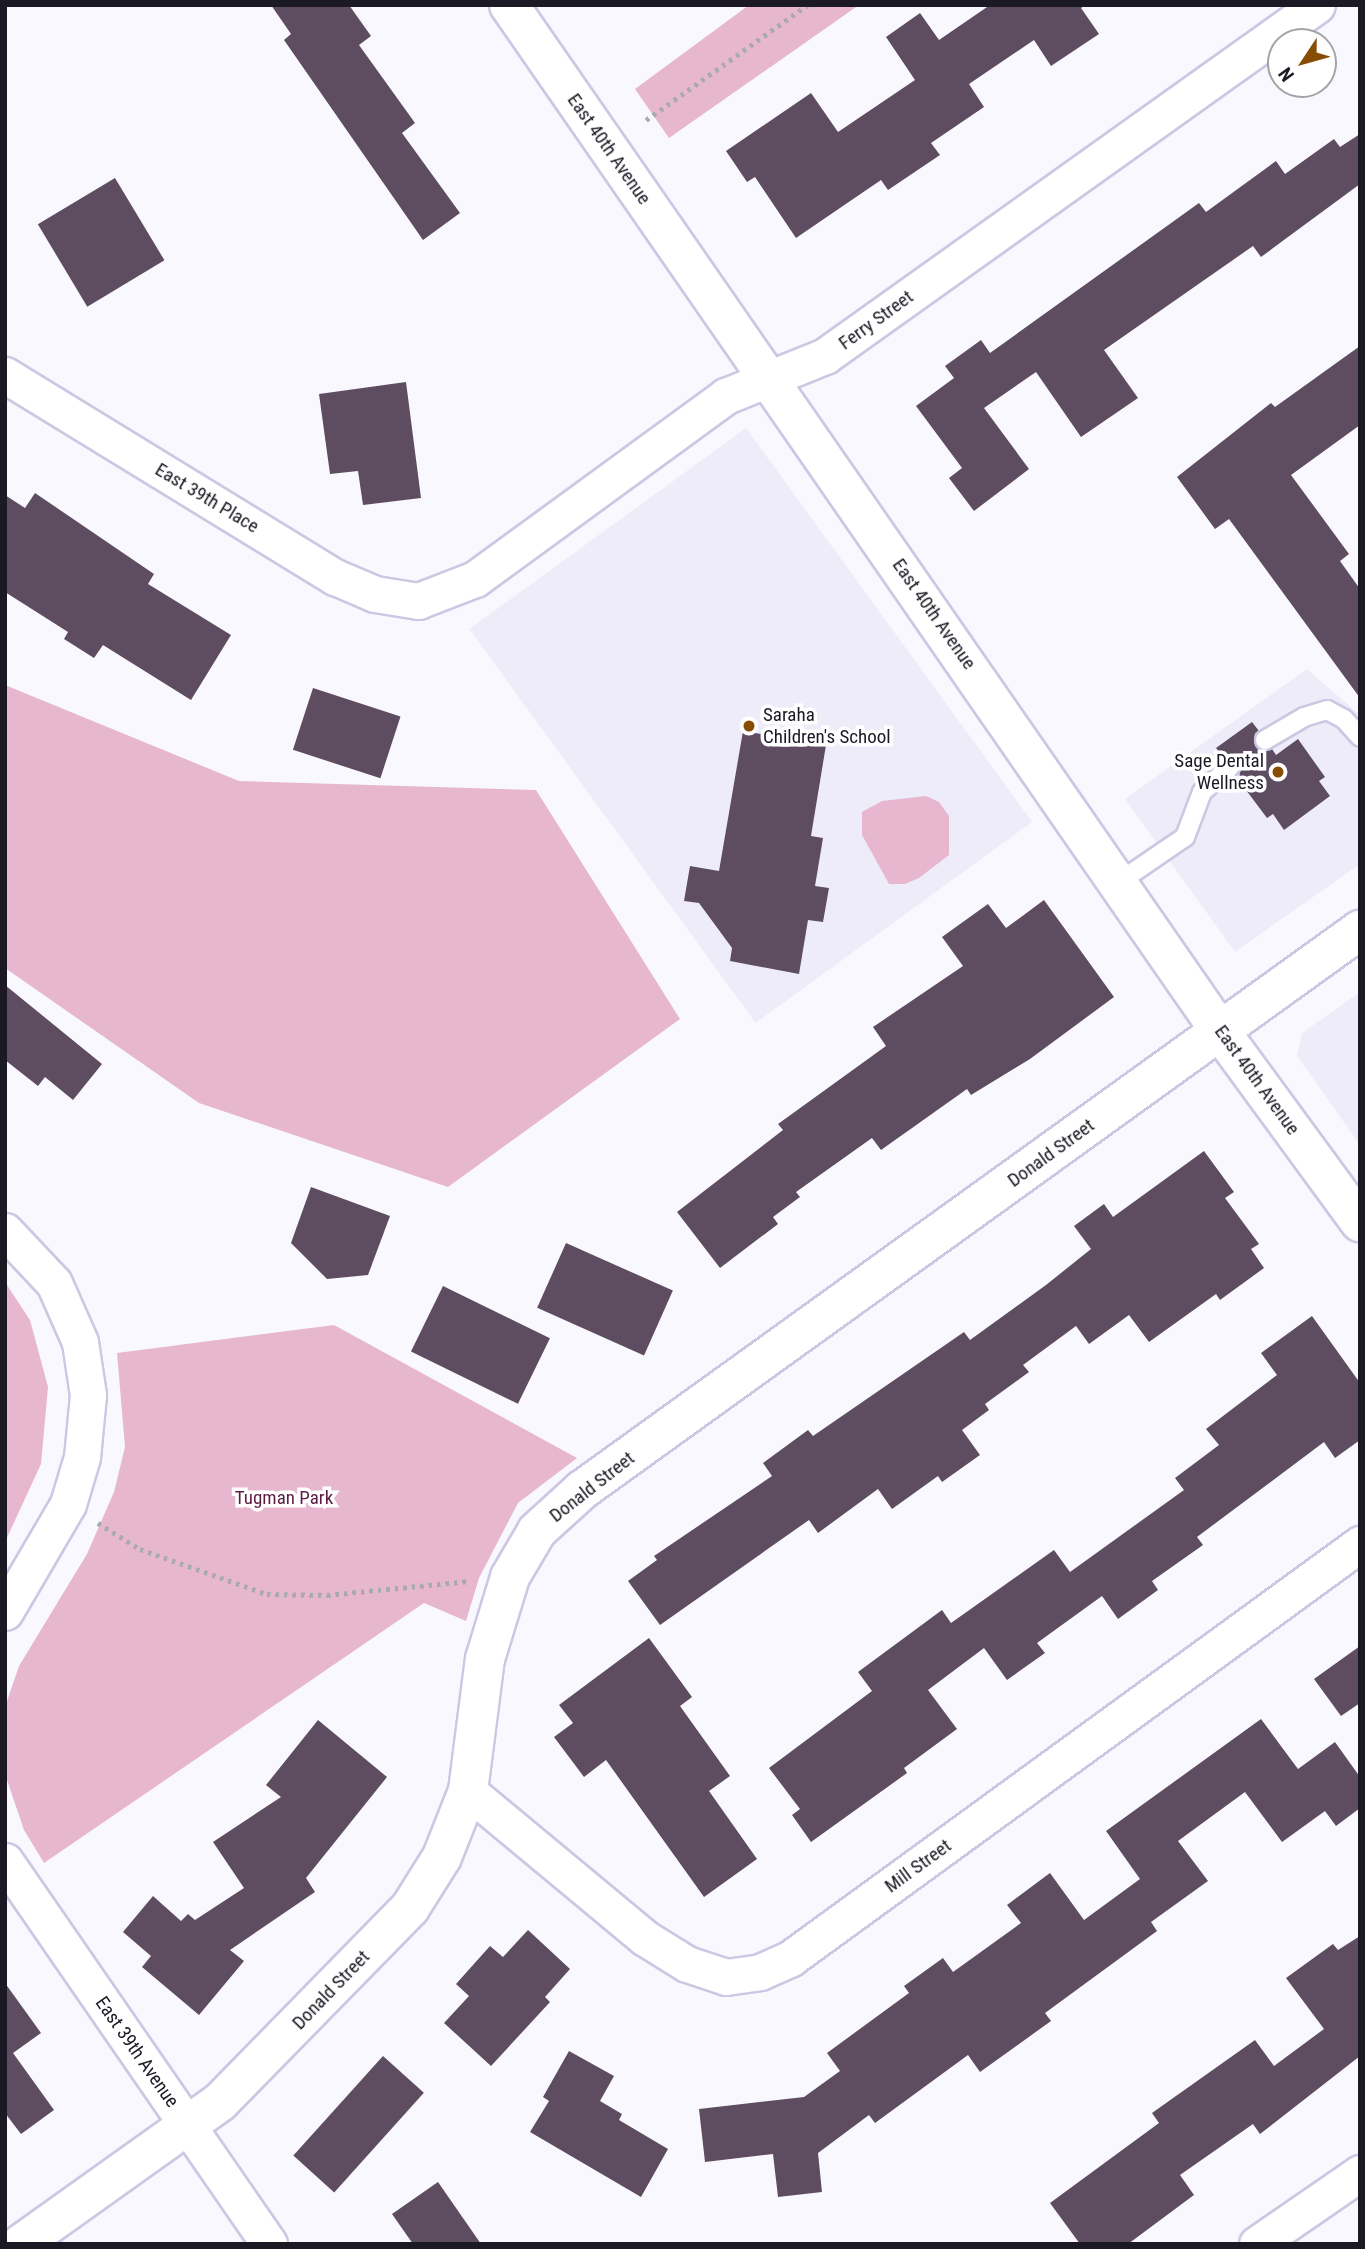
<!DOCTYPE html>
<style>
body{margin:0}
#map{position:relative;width:1365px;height:2249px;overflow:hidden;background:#f9f8fe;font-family:"Roboto Condensed",sans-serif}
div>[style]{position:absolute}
.built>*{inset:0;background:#efecfa;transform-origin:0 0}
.green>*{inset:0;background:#e7b7d0}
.building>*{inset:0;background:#5e4d61;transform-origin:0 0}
.path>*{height:4.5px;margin-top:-2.25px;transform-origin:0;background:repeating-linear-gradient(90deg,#aaa9b0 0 3.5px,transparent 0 8.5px)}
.roads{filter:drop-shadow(2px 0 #cdc7e3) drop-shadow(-2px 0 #cdc7e3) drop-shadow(0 2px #cdc7e3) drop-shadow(0 -2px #cdc7e3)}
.lane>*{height:18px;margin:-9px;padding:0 9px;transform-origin:9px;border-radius:9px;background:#fff}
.street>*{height:35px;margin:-17.5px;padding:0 17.5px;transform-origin:17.5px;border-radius:17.5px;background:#fff}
.secondary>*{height:38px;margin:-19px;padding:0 19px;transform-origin:19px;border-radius:19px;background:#fff}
.dots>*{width:19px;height:19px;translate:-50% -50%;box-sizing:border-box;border:4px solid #fff;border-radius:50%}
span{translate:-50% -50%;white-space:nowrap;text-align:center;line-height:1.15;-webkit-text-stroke:7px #fff;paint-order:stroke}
.street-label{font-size:19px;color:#1b1923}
.poi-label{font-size:19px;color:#1b1923}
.left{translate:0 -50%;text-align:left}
.right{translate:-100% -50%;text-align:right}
.park-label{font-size:19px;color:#5c1d44}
.frame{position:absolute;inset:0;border:7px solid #1b1923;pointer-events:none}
.north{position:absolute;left:1267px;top:28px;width:70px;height:70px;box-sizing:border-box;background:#fff;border:2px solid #a4a3a7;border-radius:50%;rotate:234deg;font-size:19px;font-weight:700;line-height:28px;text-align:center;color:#1b1923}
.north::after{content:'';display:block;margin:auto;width:24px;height:32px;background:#874d03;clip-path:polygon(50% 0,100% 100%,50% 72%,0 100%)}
</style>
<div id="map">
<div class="built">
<div style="left:746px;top:428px;width:487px;height:342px;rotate:54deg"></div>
<div style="clip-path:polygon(1307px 669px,1360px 715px,1360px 864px,1235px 952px,1125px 799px)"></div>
<div style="clip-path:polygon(1360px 992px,1360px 1145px,1297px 1056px,1302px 1033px)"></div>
</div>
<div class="green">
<div style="clip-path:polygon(749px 5px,859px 5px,669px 138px,635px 89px)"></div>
<div style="clip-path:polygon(5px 685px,239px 781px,536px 790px,680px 1019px,448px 1187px,199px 1103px,5px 968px)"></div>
<div style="clip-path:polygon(926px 796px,939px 802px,949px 816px,949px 855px,919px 878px,905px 884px,889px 884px,862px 835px,862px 812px,882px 801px)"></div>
<div style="clip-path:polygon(5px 1282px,30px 1320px,48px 1387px,41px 1464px,5px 1542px)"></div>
<div style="clip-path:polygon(334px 1325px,577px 1458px,518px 1503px,479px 1578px,466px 1621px,424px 1603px,44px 1863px,24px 1830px,6px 1777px,5px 1707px,19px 1666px,87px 1554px,114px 1492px,125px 1447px,117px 1353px)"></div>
</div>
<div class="building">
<div style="clip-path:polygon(271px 5px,349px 5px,371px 36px,359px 45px,415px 123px,402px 133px,460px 213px,423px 240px,284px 40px,291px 34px)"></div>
<div style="clip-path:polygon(990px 5px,1085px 5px,1081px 8px,1099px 34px,1051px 66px,1034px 40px,969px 84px,984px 107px,931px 143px,940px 155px,888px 190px,881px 180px,796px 238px,755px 177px,747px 182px,726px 151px,811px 93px,838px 132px,915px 80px,886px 37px,920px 13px,939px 40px)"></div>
<div style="clip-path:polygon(1360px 134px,1360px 184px,1261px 257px,1253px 246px,1104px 350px,1138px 398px,1081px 437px,1036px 372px,984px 408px,1029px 469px,974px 511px,949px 478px,962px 468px,916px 406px,954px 378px,945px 366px,981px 340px,990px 353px,1199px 203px,1206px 212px,1276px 161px,1285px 174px,1334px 139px,1340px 147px)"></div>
<div style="left:115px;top:178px;width:96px;height:90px;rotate:59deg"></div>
<div style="clip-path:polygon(1360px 346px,1360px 425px,1291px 475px,1349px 554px,1340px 561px,1360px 589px,1360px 698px,1229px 519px,1215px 529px,1177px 477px,1271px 403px,1275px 407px)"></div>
<div style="clip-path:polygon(406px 382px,421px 498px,363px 505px,358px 471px,330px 474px,319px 394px)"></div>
<div style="clip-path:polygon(35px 493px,154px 574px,148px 584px,231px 635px,191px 700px,103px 645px,94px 658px,64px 639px,68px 632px,5px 592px,5px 495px,25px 508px)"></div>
<div style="left:313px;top:688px;width:92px;height:65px;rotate:18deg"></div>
<div style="clip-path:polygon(1252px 722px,1259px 731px,1254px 739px,1259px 749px,1272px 749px,1276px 755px,1298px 739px,1325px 777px,1319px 781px,1330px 796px,1284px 830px,1273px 814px,1267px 818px,1240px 782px,1239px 760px,1224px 758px,1216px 748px)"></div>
<div style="clip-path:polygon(743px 731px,826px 745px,811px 836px,823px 838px,815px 886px,829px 888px,823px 922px,808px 920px,799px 974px,730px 961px,732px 948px,699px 903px,684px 901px,690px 866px,719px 871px)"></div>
<div style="clip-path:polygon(1044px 900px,1114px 997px,1030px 1059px,971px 1095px,967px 1089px,881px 1150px,872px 1138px,796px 1192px,800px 1197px,773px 1217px,778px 1224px,720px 1268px,677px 1212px,783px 1130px,778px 1124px,886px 1046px,873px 1027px,963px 966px,942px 937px,988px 904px,1006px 928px)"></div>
<div style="clip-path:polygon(5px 985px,102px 1064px,73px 1100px,45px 1077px,38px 1086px,5px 1060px)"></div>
<div style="clip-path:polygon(1204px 1151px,1234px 1192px,1225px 1198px,1259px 1244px,1251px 1249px,1264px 1268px,1220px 1300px,1216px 1294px,1149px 1342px,1129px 1315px,1089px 1344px,1076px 1326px,1023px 1365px,1029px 1372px,985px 1404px,989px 1410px,962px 1430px,980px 1455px,942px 1482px,938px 1476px,892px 1509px,878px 1489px,818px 1533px,809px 1520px,660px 1625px,628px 1581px,657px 1560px,654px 1556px,772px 1476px,763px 1463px,808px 1430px,813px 1436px,964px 1332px,970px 1340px,1046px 1285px,1091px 1249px,1074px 1226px,1104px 1204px,1113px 1217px)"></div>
<div style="clip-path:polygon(311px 1187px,390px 1216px,368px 1275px,327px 1279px,291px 1243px)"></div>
<div style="left:566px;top:1243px;width:117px;height:71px;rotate:24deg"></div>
<div style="left:443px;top:1286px;width:119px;height:73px;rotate:26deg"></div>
<div style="clip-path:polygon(1312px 1316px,1360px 1383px,1360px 1440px,1335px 1458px,1324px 1442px,1197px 1537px,1203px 1545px,1152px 1581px,1158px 1590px,1118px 1619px,1102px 1596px,1037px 1643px,1045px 1653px,1007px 1680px,984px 1648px,928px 1690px,957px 1729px,904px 1768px,907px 1773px,811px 1842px,792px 1815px,800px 1809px,769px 1768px,872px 1691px,858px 1672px,942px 1610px,951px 1623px,1054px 1550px,1070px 1572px,1184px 1490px,1175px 1478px,1219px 1445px,1206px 1429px,1277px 1375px,1261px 1353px)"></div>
<div style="clip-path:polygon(649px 1638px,692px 1697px,680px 1706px,730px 1776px,709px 1791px,757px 1859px,704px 1897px,606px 1760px,584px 1777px,554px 1737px,573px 1723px,559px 1705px)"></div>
<div style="clip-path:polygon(1360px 1646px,1360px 1703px,1341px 1716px,1314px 1679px)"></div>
<div style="clip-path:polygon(1261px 1719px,1298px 1769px,1335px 1742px,1360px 1777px,1360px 1808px,1336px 1826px,1325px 1811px,1282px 1842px,1245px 1792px,1178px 1841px,1208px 1881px,1151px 1922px,1157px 1931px,1045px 2013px,1051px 2021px,980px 2072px,968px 2055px,875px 2123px,869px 2115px,818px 2153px,822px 2192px,778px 2197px,773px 2154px,705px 2162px,699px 2109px,804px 2097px,840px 2071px,827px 2053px,909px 1993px,904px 1986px,943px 1958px,953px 1972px,1021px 1923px,1007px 1905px,1050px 1873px,1084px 1920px,1140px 1879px,1106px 1831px)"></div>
<div style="clip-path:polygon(318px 1720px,387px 1777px,306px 1878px,315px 1892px,230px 1950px,244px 1961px,199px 2015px,142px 1967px,151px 1956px,123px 1932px,153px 1896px,181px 1921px,188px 1914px,195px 1920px,244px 1888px,213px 1842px,281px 1797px,266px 1785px)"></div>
<div style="clip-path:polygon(528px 1930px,570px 1969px,545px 1997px,550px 2002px,491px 2066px,444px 2023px,469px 1996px,456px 1984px,490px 1946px,503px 1957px)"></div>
<div style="clip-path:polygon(1360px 1936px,1360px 2056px,1260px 2134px,1253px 2124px,1180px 2175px,1194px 2195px,1128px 2244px,1080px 2244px,1050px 2203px,1159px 2123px,1152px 2113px,1255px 2040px,1274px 2066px,1324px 2029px,1286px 1978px,1333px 1944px,1338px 1950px)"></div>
<div style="clip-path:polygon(5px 1983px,41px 2033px,13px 2053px,54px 2110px,21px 2134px,5px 2113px)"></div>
<div style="clip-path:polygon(569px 2051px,614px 2076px,600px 2101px,622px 2114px,619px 2120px,668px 2149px,641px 2197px,530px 2132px,549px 2101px,543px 2097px)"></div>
<div style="left:383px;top:2056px;width:55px;height:134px;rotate:42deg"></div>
<div style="clip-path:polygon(438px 2182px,481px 2244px,413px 2244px,392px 2214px)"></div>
</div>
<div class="path">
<div style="left:646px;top:120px;width:198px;rotate:-35.5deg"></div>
<div style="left:98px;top:1523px;width:49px;rotate:31.8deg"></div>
<div style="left:140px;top:1549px;width:135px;rotate:19.5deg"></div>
<div style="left:267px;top:1594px;width:60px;rotate:1deg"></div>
<div style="left:327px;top:1595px;width:143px;rotate:-5.6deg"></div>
</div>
<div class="roads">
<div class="lane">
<div style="left:1265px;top:740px;width:45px;rotate:-30.5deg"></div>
<div style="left:1304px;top:717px;width:24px;rotate:-17deg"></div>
<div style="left:1327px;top:710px;width:19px;rotate:28deg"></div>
<div style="left:1344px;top:719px;width:24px;rotate:48deg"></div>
<div style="left:1119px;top:882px;width:80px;rotate:-34.3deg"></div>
<div style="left:1185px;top:837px;width:48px;rotate:-69.3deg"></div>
<div style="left:1202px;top:792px;width:38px;rotate:-42deg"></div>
</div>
<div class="street">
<div style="left:5px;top:375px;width:387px;rotate:31.5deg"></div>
<div style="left:335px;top:577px;width:43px;rotate:23deg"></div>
<div style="left:375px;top:594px;width:44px;rotate:9.2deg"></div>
<div style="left:418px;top:601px;width:61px;rotate:-21.1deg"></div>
<div style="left:475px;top:579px;width:311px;rotate:-36.1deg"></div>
<div style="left:726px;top:396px;width:107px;rotate:-22deg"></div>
<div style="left:825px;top:356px;width:604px;rotate:-35.5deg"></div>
<div style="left:5px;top:1231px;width:71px;rotate:46.7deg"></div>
<div style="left:54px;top:1283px;width:64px;rotate:66.2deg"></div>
<div style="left:80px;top:1342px;width:54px;rotate:81.4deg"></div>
<div style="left:88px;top:1395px;width:62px;rotate:95.5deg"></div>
<div style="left:82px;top:1457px;width:49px;rotate:106.6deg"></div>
<div style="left:68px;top:1504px;width:125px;rotate:120.3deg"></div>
<div style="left:468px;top:1791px;width:230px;rotate:39.7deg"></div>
<div style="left:645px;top:1938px;width:49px;rotate:31.8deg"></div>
<div style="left:687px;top:1964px;width:41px;rotate:18.4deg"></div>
<div style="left:726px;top:1977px;width:34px;rotate:-8deg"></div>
<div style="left:760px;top:1972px;width:34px;rotate:-24deg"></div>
<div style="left:791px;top:1958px;width:704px;rotate:-36.04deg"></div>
<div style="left:5px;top:1861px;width:465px;rotate:55.4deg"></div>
<div style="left:1257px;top:2244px;width:125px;rotate:-34.6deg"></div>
</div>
<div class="secondary">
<div style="left:509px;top:5px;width:1248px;rotate:55.28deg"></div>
<div style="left:1220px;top:1031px;width:237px;rotate:53.8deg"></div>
<div style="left:21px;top:2244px;width:244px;rotate:-35.5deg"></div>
<div style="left:220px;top:2102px;width:272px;rotate:-45.6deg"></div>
<div style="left:410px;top:1908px;width:60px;rotate:-57.9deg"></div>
<div style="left:442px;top:1857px;width:71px;rotate:-68.5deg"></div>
<div style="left:468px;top:1791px;width:133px;rotate:-82.7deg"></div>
<div style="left:485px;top:1659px;width:86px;rotate:-73deg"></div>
<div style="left:510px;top:1577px;width:53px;rotate:-59.6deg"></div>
<div style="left:537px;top:1531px;width:61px;rotate:-42.3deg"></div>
<div style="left:582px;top:1490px;width:959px;rotate:-35.75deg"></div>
</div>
</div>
<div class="dots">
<div style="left:749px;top:726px;background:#874d03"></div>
<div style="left:1278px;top:772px;background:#874d03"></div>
</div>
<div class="street-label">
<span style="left:609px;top:149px;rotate:55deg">East 40th Avenue</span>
<span style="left:876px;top:320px;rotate:-36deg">Ferry Street</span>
<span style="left:207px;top:498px;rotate:31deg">East 39th Place</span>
<span style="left:934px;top:614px;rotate:55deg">East 40th Avenue</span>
<span style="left:1257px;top:1080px;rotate:54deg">East 40th Avenue</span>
<span style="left:1051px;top:1153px;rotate:-36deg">Donald Street</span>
<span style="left:592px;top:1487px;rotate:-38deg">Donald Street</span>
<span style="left:918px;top:1866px;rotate:-36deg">Mill Street</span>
<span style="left:331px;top:1990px;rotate:-46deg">Donald Street</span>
<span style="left:137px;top:2052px;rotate:55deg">East 39th Avenue</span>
</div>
<div class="poi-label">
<span class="left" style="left:763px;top:726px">Saraha<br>Children's School</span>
<span class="right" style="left:1264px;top:772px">Sage Dental<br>Wellness</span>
</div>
<div class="park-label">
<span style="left:284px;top:1498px">Tugman Park</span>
</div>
<div class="frame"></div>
<div class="north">N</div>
</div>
